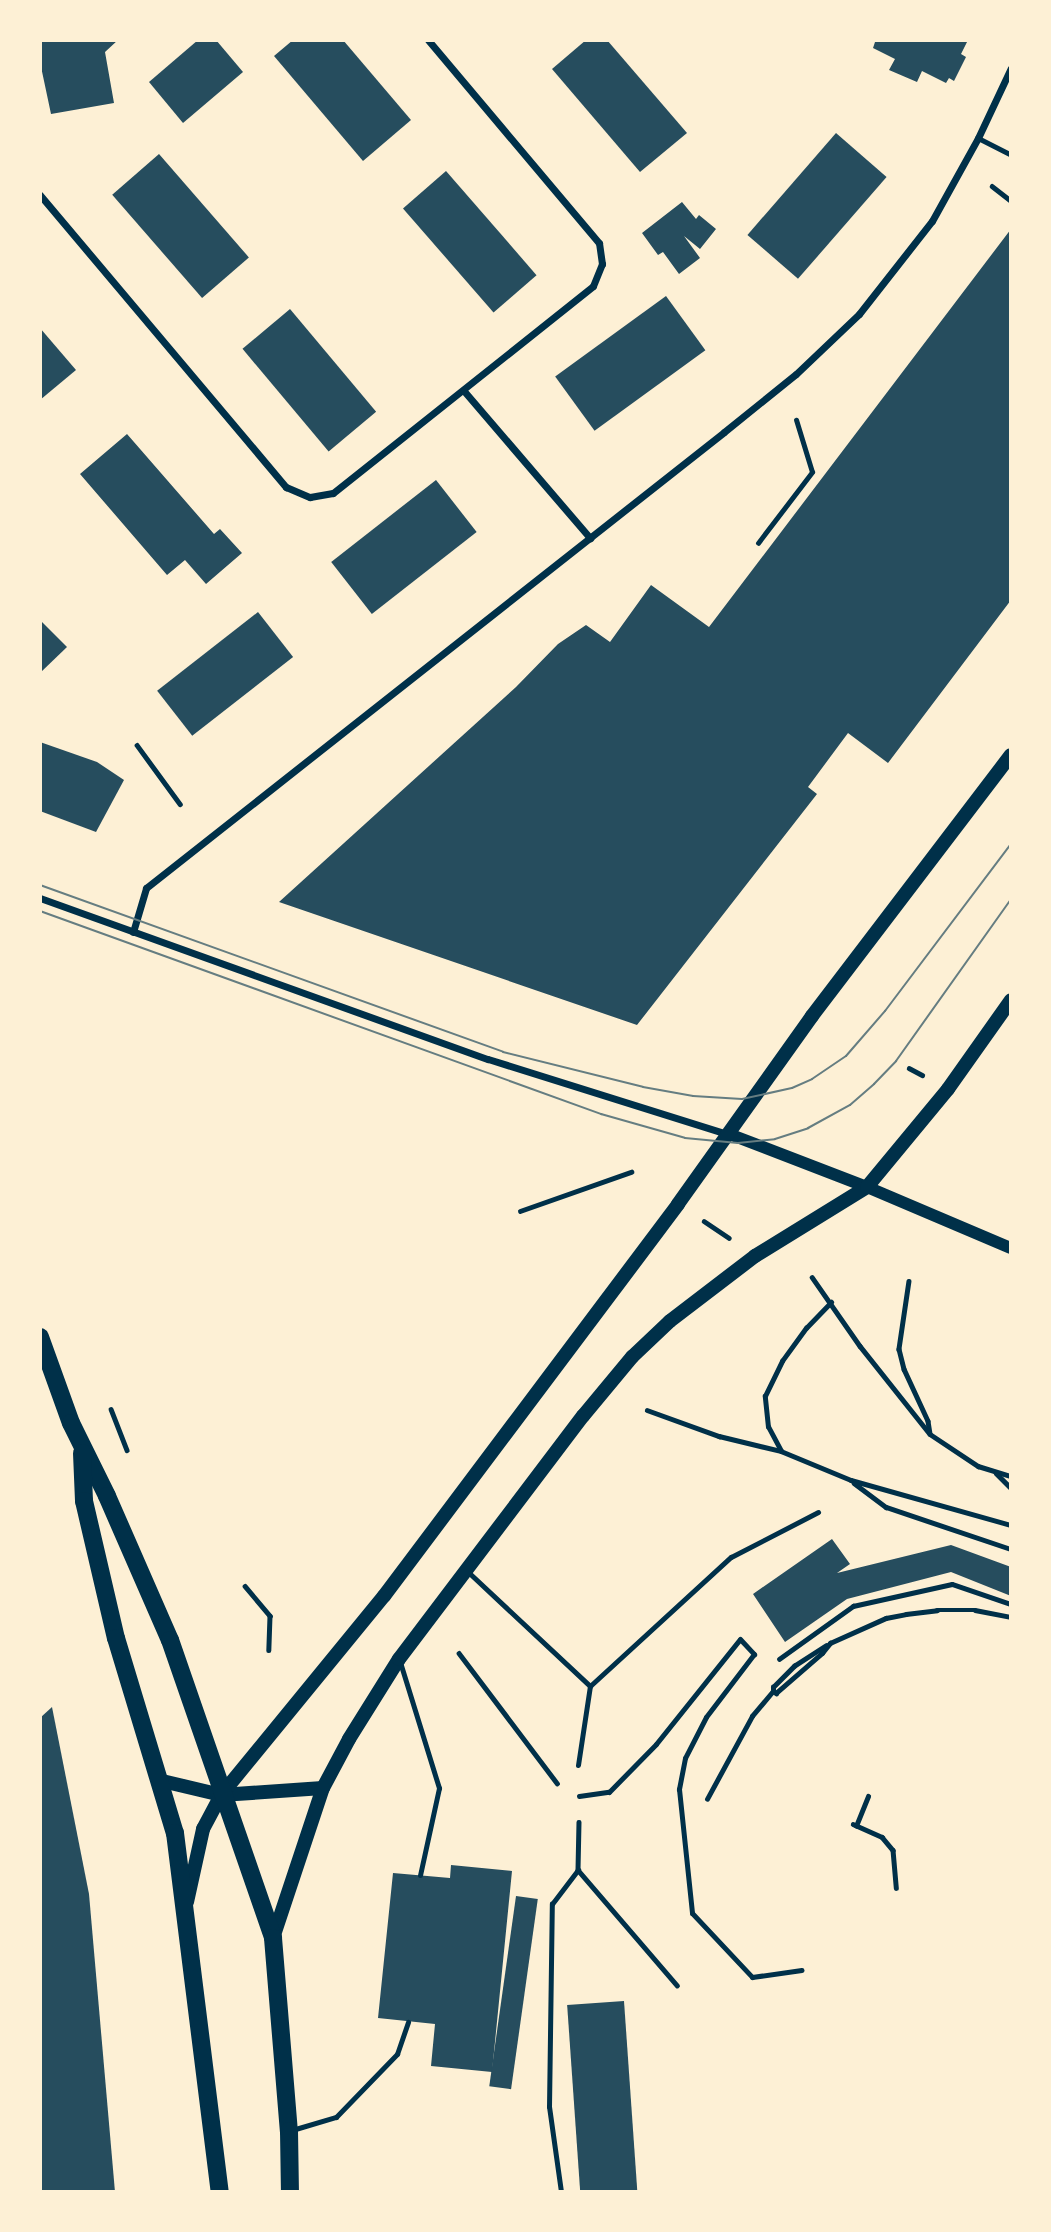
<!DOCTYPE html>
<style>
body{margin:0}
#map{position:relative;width:1051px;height:2232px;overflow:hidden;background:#fdf0d5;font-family:"Open Sans",sans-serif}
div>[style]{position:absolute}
.building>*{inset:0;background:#264d5e;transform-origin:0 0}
.path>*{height:4.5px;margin:-2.25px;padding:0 2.25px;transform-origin:2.25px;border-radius:2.25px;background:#003049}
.service>*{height:5px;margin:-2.5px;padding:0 2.5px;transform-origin:2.5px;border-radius:2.5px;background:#003049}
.minor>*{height:7px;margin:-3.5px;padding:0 3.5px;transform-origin:3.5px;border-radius:3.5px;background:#003049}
.tertiary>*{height:12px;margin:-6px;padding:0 6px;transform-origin:6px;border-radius:6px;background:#003049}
.secondary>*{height:14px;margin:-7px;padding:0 7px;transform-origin:7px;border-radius:7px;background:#003049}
.primary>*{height:18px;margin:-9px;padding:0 9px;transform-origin:9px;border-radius:9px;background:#003049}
.tram>*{height:2px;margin:-1px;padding:0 1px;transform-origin:1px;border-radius:1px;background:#657d81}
span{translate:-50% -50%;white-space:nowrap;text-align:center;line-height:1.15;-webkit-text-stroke:5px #fdf0d5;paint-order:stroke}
.frame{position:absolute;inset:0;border:42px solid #fdf0d5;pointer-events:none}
</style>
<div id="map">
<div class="building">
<div style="clip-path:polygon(40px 40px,118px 40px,105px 52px,114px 103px,51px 114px,40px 62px)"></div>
<div style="clip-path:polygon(198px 40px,216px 40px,243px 72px,183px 123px,149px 82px)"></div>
<div style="clip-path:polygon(293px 40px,343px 40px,411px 120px,363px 161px,274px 56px)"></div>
<div style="clip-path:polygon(586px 40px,607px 40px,687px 133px,640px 172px,552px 69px)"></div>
<div style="clip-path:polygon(871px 40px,968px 40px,961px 54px,966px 57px,954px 81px,949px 78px,946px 83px,922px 71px,917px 82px,889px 70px,895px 59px,873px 48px,875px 42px)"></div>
<div style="left:836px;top:133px;width:67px;height:135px;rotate:41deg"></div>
<div style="left:159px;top:154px;width:137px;height:62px;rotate:49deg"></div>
<div style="left:446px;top:171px;width:138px;height:57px;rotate:49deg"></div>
<div style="clip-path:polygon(682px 202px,696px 219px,699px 215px,716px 229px,700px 249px,684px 236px,700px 258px,679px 274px,663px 252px,658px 255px,642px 233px)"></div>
<div style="clip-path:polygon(1011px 229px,1011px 600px,888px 763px,848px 733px,808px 787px,817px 794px,637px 1025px,279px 902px,516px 687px,558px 644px,586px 625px,610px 642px,651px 585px,709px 627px)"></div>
<div style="left:666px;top:296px;width:67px;height:137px;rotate:54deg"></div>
<div style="left:290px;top:309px;width:134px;height:62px;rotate:50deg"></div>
<div style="clip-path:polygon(40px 328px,76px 370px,40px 400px)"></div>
<div style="clip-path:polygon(127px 434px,214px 534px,220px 529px,242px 553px,206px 584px,185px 560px,167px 575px,80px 474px)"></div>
<div style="left:436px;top:480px;width:66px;height:133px;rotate:52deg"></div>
<div style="left:258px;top:612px;width:57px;height:128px;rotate:52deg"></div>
<div style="clip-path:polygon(40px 620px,67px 647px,40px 673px)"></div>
<div style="clip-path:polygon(40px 742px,97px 762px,124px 780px,96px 832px,40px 811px)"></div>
<div style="clip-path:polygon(832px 1539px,850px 1564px,837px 1573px,951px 1545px,1011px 1567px,1011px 1596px,951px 1572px,847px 1599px,785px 1642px,753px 1594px)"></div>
<div style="clip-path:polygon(52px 1707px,89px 1894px,115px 2192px,40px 2192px,40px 1718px)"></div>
<div style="clip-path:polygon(451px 1865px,512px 1871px,492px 2072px,431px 2066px,435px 2024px,378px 2018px,393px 1873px,450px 1878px)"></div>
<div style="left:516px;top:1896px;width:22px;height:192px;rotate:8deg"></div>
<div style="left:624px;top:2001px;width:191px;height:57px;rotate:86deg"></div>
</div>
<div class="path">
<div style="left:992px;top:186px;width:24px;rotate:38deg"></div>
<div style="left:758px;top:543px;width:89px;rotate:-52.7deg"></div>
<div style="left:812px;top:472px;width:54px;rotate:-107.1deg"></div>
<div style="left:137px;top:745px;width:73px;rotate:53.9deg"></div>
<div style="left:909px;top:1068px;width:15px;rotate:28deg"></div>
<div style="left:520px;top:1211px;width:118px;rotate:-19.4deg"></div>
<div style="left:704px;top:1221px;width:30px;rotate:34deg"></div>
<div style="left:812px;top:1277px;width:84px;rotate:55.2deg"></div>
<div style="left:860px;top:1346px;width:112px;rotate:51.5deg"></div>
<div style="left:930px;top:1434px;width:58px;rotate:33.7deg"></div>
<div style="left:978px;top:1466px;width:34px;rotate:17deg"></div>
<div style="left:909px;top:1281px;width:69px;rotate:98.4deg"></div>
<div style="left:899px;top:1349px;width:21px;rotate:76deg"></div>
<div style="left:904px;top:1369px;width:57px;rotate:65.2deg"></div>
<div style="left:928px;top:1421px;width:12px;rotate:81deg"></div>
<div style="left:111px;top:1409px;width:44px;rotate:68.7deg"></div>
<div style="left:647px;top:1410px;width:77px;rotate:19.9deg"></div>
<div style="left:719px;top:1436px;width:64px;rotate:13.6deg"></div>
<div style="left:781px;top:1451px;width:27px;rotate:-118deg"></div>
<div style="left:768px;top:1427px;width:31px;rotate:-96deg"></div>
<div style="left:765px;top:1396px;width:39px;rotate:-64deg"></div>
<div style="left:782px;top:1361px;width:41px;rotate:-54deg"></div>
<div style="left:806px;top:1328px;width:36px;rotate:-46deg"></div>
<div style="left:781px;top:1451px;width:76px;rotate:22.5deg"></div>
<div style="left:851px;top:1480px;width:166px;rotate:15.7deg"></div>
<div style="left:996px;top:1473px;width:21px;rotate:45deg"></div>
<div style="left:854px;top:1483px;width:40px;rotate:37deg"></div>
<div style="left:886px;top:1507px;width:132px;rotate:18.6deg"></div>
<div style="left:245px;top:1586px;width:39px;rotate:50deg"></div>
<div style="left:270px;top:1616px;width:34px;rotate:92deg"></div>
<div style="left:459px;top:1653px;width:163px;rotate:53deg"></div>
<div style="left:779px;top:1659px;width:91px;rotate:-35.6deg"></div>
<div style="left:853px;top:1606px;width:101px;rotate:-12.5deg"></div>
<div style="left:952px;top:1584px;width:62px;rotate:18.7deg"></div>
<div style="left:773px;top:1691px;width:4px;rotate:-90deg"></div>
<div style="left:773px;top:1687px;width:30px;rotate:-45deg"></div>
<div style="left:794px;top:1666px;width:38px;rotate:-33deg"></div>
<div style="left:707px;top:1799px;width:94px;rotate:-61.5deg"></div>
<div style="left:752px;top:1716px;width:33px;rotate:-50deg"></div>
<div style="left:773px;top:1691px;width:4px;rotate:34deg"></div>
<div style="left:776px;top:1693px;width:61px;rotate:-41deg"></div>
<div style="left:822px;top:1653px;width:13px;rotate:-51deg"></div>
<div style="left:830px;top:1643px;width:61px;rotate:-24.1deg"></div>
<div style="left:886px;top:1618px;width:20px;rotate:-11deg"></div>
<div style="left:906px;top:1614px;width:31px;rotate:-7deg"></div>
<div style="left:937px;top:1610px;width:38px"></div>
<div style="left:975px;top:1610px;width:37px;rotate:11deg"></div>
<div style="left:579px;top:1822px;width:48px;rotate:91.2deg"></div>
<div style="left:578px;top:1870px;width:152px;rotate:49.3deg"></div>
<div style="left:853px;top:1824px;width:32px;rotate:24deg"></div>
<div style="left:882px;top:1837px;width:17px;rotate:50deg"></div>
<div style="left:893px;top:1850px;width:38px;rotate:85deg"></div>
<div style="left:856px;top:1826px;width:32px;rotate:-68deg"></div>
<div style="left:561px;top:2192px;width:86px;rotate:-98deg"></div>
<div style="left:549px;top:2107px;width:203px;rotate:-89.2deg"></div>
<div style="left:552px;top:1904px;width:43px;rotate:-52.6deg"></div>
</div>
<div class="service">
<div style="left:978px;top:138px;width:37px;rotate:27deg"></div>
<div style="left:466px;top:1570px;width:170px;rotate:43.1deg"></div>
<div style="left:590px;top:1686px;width:191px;rotate:-42.5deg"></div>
<div style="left:731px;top:1557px;width:98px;rotate:-27.3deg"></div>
<div style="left:400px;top:1662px;width:132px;rotate:72.8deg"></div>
<div style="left:439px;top:1788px;width:89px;rotate:102.3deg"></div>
<div style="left:578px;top:1765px;width:80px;rotate:-81.4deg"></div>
<div style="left:579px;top:1796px;width:30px;rotate:-8deg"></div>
<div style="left:609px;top:1792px;width:67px;rotate:-45.6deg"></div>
<div style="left:656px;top:1744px;width:134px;rotate:-51.3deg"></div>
<div style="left:740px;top:1639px;width:21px;rotate:47deg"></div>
<div style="left:754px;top:1654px;width:79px;rotate:127.3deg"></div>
<div style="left:706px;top:1717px;width:46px;rotate:117.1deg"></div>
<div style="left:685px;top:1758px;width:32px;rotate:101deg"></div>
<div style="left:679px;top:1789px;width:125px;rotate:84deg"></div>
<div style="left:692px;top:1913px;width:88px;rotate:46.8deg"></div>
<div style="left:752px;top:1977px;width:50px;rotate:-8deg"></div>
<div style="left:292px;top:2130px;width:46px;rotate:-16.5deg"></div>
<div style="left:336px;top:2117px;width:88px;rotate:-45.9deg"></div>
<div style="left:397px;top:2054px;width:34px;rotate:-71deg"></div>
</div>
<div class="minor">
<div style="left:40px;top:195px;width:382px;rotate:49.9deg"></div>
<div style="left:286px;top:487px;width:26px;rotate:23deg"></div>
<div style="left:310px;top:497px;width:23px;rotate:-10deg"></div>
<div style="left:333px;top:493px;width:332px;rotate:-38.5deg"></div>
<div style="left:593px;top:286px;width:24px;rotate:-68deg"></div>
<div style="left:602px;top:264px;width:21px;rotate:-98deg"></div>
<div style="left:599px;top:243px;width:265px;rotate:-130.1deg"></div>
<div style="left:464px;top:391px;width:194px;rotate:49.4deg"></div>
<div style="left:40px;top:898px;width:476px;rotate:19.8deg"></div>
<div style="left:488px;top:1059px;width:251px;rotate:17.4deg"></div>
<div style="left:133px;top:932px;width:46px;rotate:-73.5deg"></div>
<div style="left:146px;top:888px;width:736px;rotate:-38.27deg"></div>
<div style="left:724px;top:432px;width:92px;rotate:-38.9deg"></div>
<div style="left:796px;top:374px;width:87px;rotate:-43.6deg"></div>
<div style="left:859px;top:314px;width:118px;rotate:-51.9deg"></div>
<div style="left:932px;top:221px;width:95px;rotate:-61deg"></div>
<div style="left:978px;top:138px;width:77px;rotate:-64.8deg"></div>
</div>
<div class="tertiary">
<div style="left:729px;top:1134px;width:148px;rotate:21deg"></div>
<div style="left:867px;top:1187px;width:156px;rotate:23deg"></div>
</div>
<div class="secondary">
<div style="left:158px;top:1780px;width:65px;rotate:13.4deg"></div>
<div style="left:221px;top:1795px;width:102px;rotate:-3.9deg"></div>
<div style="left:187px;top:1902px;width:75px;rotate:-77.6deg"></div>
<div style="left:203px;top:1829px;width:38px;rotate:-62deg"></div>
<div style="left:221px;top:1795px;width:257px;rotate:-50.7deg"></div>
<div style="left:384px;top:1596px;width:490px;rotate:-53.1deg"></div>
<div style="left:678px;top:1204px;width:231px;rotate:-54.5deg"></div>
<div style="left:812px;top:1016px;width:328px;rotate:-52.7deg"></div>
<div style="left:273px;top:1938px;width:158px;rotate:-71.6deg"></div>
<div style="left:323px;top:1788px;width:55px;rotate:-62deg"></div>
<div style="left:349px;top:1739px;width:94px;rotate:-58deg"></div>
<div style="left:399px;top:1659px;width:305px;rotate:-52.9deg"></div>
<div style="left:583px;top:1416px;width:77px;rotate:-50.3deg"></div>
<div style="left:632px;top:1357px;width:52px;rotate:-43.5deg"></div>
<div style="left:670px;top:1321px;width:107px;rotate:-37.4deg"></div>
<div style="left:755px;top:1256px;width:132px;rotate:-31.6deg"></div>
<div style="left:867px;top:1187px;width:127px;rotate:-50.4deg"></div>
<div style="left:948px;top:1089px;width:109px;rotate:-54.7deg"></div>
</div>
<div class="primary">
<div style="left:40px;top:1337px;width:91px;rotate:70.2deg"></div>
<div style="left:71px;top:1423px;width:81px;rotate:63.7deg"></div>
<div style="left:107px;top:1496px;width:157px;rotate:66.4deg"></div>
<div style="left:170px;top:1640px;width:315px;rotate:70.9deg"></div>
<div style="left:273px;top:1938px;width:194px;rotate:85.3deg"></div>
<div style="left:289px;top:2131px;width:61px;rotate:89.1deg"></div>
<div style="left:82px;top:1453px;width:48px;rotate:87.6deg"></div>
<div style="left:84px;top:1501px;width:141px;rotate:76.9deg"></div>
<div style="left:116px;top:1638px;width:204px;rotate:73.2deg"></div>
<div style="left:175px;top:1833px;width:362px;rotate:82.9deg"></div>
</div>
<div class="tram">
<div style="left:40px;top:885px;width:492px;rotate:19.8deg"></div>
<div style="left:503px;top:1052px;width:144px;rotate:14deg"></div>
<div style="left:643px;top:1087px;width:51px;rotate:10.2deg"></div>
<div style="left:693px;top:1096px;width:49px;rotate:3.5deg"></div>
<div style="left:742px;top:1099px;width:51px;rotate:-12.4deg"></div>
<div style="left:792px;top:1088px;width:22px;rotate:-24deg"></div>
<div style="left:812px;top:1079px;width:41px;rotate:-34.1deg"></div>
<div style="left:846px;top:1056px;width:60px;rotate:-49.1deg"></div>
<div style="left:885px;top:1011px;width:209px;rotate:-53deg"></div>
<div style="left:40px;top:911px;width:597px;rotate:19.89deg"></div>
<div style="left:601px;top:1114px;width:87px;rotate:15.9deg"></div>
<div style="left:685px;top:1138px;width:53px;rotate:5.4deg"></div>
<div style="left:738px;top:1143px;width:37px;rotate:-6deg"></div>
<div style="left:775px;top:1139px;width:35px;rotate:-18deg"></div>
<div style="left:808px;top:1128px;width:48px;rotate:-28.7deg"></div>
<div style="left:850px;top:1105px;width:32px;rotate:-41deg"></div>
<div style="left:874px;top:1084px;width:32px;rotate:-46deg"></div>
<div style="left:896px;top:1061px;width:199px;rotate:-54.6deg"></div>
</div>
<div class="frame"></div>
</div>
